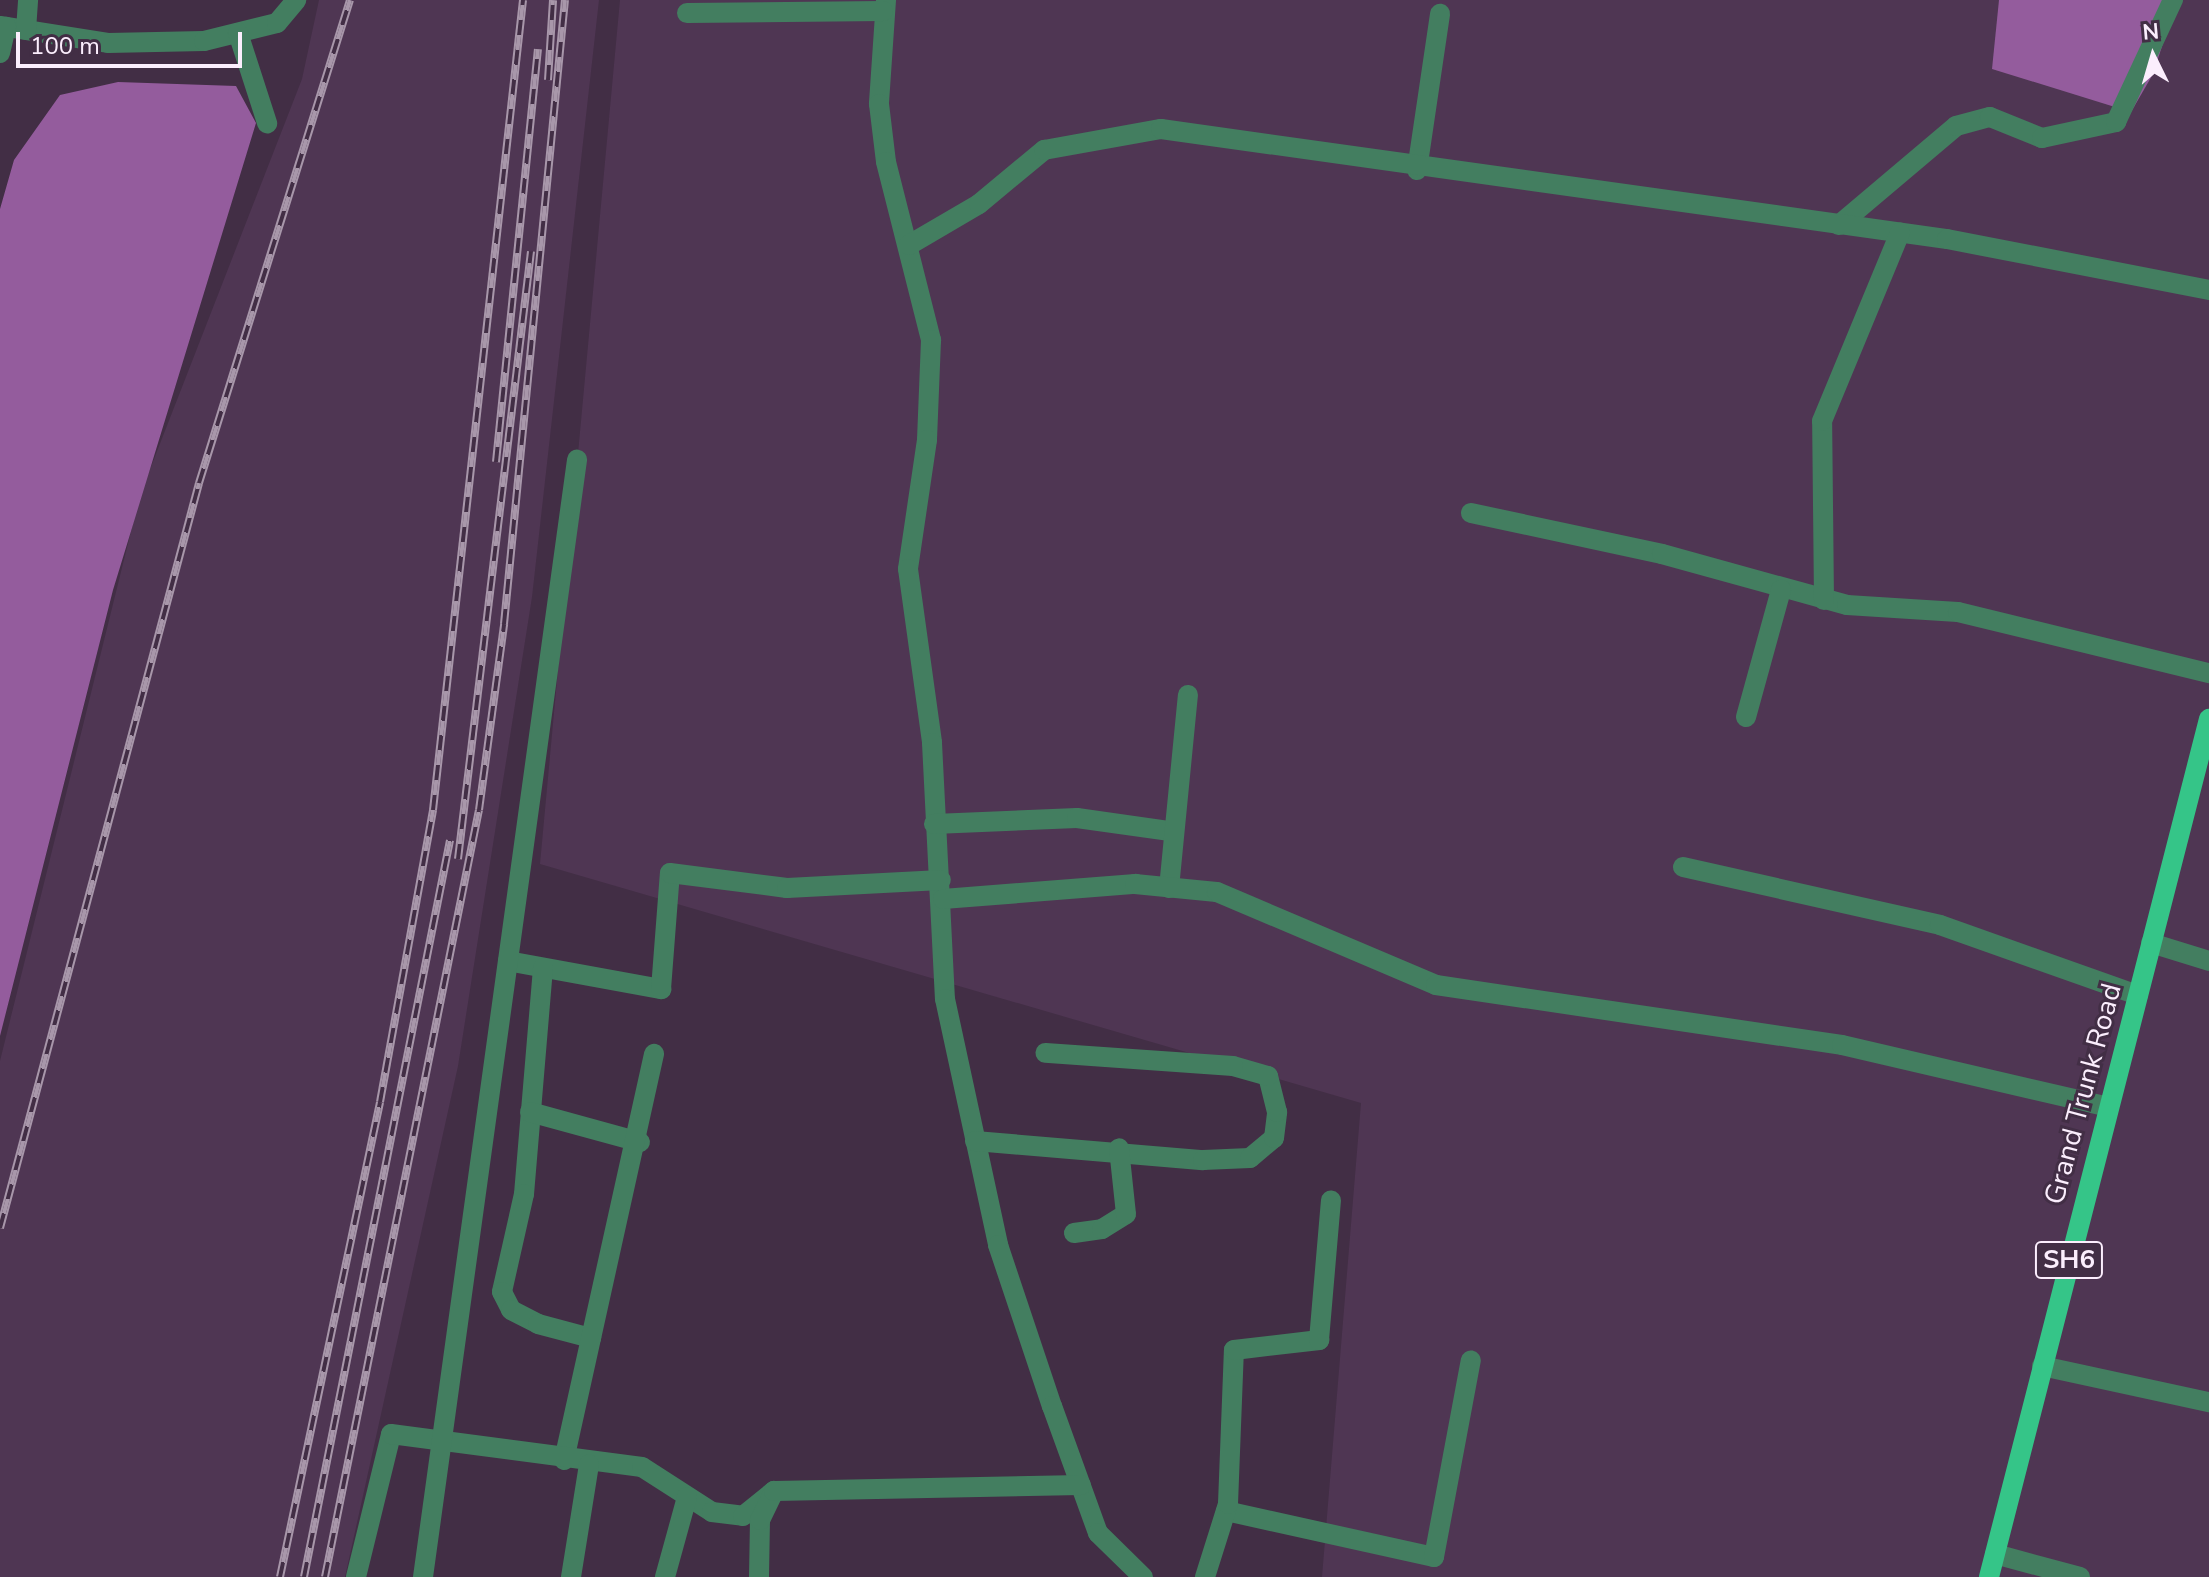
<!DOCTYPE html>
<style>
body{margin:0}
#map{position:relative;width:2209px;height:1577px;overflow:hidden;background:#422e45;font-family:"Nunito Sans",sans-serif}
div>[style]{position:absolute}
.built>*{inset:0;background:#4f3653}
.water>*{inset:0;background:#945c9d}
.minor>*{height:20px;margin:-10px;padding:0 10px;transform-origin:10px;border-radius:10px;background:#437e60}
.major>*{height:20px;margin:-10px;padding:0 10px;transform-origin:10px;border-radius:10px;background:#35c588}
.rail>*{height:8px;margin-top:-4px;transform-origin:0;background:repeating-linear-gradient(90deg,#422e45 0 15px,#a897aa 0 30px);box-sizing:border-box;border-block:2px solid #a897aa}
span{translate:-50% -50%;white-space:nowrap;text-align:center;line-height:1.15;-webkit-text-stroke:6px #422e45;paint-order:stroke}
.shield-label span{padding:2px 6px;background:#422e45;border:2px solid;border-radius:6px;-webkit-text-stroke-width:0}
.shield-label{font-size:26px;color:#fbeefd;font-weight:700}
.street-label{font-size:28px;color:#fbeefd}
.north{position:absolute;left:2113px;top:16px;width:80px;height:80px;-webkit-text-stroke:6px #422e45;paint-order:stroke;rotate:355deg;font-size:22px;font-weight:700;line-height:32px;text-align:center;color:#fbeefd}
.north::after{content:'';display:block;margin:auto;width:28px;height:36px;background:#fbeefd;clip-path:polygon(50% 0,100% 100%,50% 72%,0 100%)}
.scale{position:absolute;left:16px;top:32px;width:226px;height:36px;box-sizing:border-box;border:4px solid #fbeefd;border-top:0;padding-left:10px;font-size:24px;line-height:28px;white-space:nowrap;color:#fbeefd;-webkit-text-stroke:6px #422e45;paint-order:stroke}
</style>
<div id="map">
<div class="built">
<div style="clip-path:polygon(319px 0,599px 0,532px 597px,458px 1066px,345px 1577px,0 1577px,0 1061px,140px 495px,302px 79px)"></div>
<div style="clip-path:polygon(620px 0,2209px 0,2209px 1577px,1322px 1577px,1361px 1103px,540px 864px)"></div>
</div>
<div class="water">
<div style="clip-path:polygon(1999px 0,2177px 0,2153px 74px,2131px 112px,1992px 69px)"></div>
<div style="clip-path:polygon(118px 82px,236px 86px,256px 123px,113px 590px,0 1036px,0 209px,14px 160px,60px 95px)"></div>
</div>
<div class="minor">
<div style="left:886px;top:0;width:104px;rotate:93.9deg"></div>
<div style="left:879px;top:104px;width:58px;rotate:83.1deg"></div>
<div style="left:886px;top:162px;width:184px;rotate:75.8deg"></div>
<div style="left:931px;top:340px;width:100px;rotate:92.3deg"></div>
<div style="left:927px;top:440px;width:130px;rotate:98.4deg"></div>
<div style="left:908px;top:569px;width:176px;rotate:82.1deg"></div>
<div style="left:932px;top:743px;width:256px;rotate:87.1deg"></div>
<div style="left:945px;top:999px;width:252px;rotate:77.8deg"></div>
<div style="left:998px;top:1245px;width:170px;rotate:71.5deg"></div>
<div style="left:1052px;top:1406px;width:135px;rotate:70.1deg"></div>
<div style="left:1098px;top:1533px;width:63px;rotate:44.4deg"></div>
<div style="left:687px;top:13px;width:196px;rotate:-0.6deg"></div>
<div style="left:0;top:26px;width:109px;rotate:8.9deg"></div>
<div style="left:108px;top:43px;width:96px;rotate:-1.2deg"></div>
<div style="left:204px;top:41px;width:75px;rotate:-13.9deg"></div>
<div style="left:277px;top:23px;width:30px;rotate:-50deg"></div>
<div style="left:26px;top:30px;width:30px;rotate:-86deg"></div>
<div style="left:238px;top:33px;width:95px;rotate:72.1deg"></div>
<div style="left:0;top:53px;width:27px;rotate:-77deg"></div>
<div style="left:1417px;top:170px;width:158px;rotate:-81.6deg"></div>
<div style="left:1839px;top:225px;width:153px;rotate:-40.2deg"></div>
<div style="left:1956px;top:126px;width:35px;rotate:-15deg"></div>
<div style="left:1990px;top:117px;width:56px;rotate:22deg"></div>
<div style="left:2042px;top:138px;width:76px;rotate:-12.2deg"></div>
<div style="left:2116px;top:122px;width:135px;rotate:-65deg"></div>
<div style="left:909px;top:245px;width:81px;rotate:-30.4deg"></div>
<div style="left:979px;top:204px;width:85px;rotate:-39.7deg"></div>
<div style="left:1044px;top:150px;width:119px;rotate:-10.2deg"></div>
<div style="left:1161px;top:129px;width:794px;rotate:7.97deg"></div>
<div style="left:1947px;top:239px;width:267px;rotate:11deg"></div>
<div style="left:1471px;top:513px;width:195px;rotate:12.1deg"></div>
<div style="left:1662px;top:554px;width:192px;rotate:15.4deg"></div>
<div style="left:1847px;top:605px;width:111px;rotate:3.6deg"></div>
<div style="left:1958px;top:612px;width:258px;rotate:13.7deg"></div>
<div style="left:1824px;top:600px;width:179px;rotate:-90.6deg"></div>
<div style="left:1822px;top:421px;width:204px;rotate:-67.5deg"></div>
<div style="left:1746px;top:717px;width:132px;rotate:-74.6deg"></div>
<div style="left:934px;top:824px;width:143px;rotate:-2.4deg"></div>
<div style="left:1077px;top:818px;width:94px;rotate:8deg"></div>
<div style="left:1683px;top:867px;width:263px;rotate:12.7deg"></div>
<div style="left:1940px;top:925px;width:210px;rotate:19.5deg"></div>
<div style="left:1169px;top:888px;width:194px;rotate:-84.4deg"></div>
<div style="left:943px;top:899px;width:193px;rotate:-4.5deg"></div>
<div style="left:1135px;top:884px;width:82px;rotate:5.6deg"></div>
<div style="left:1217px;top:892px;width:238px;rotate:23deg"></div>
<div style="left:1436px;top:985px;width:410px;rotate:8.4deg"></div>
<div style="left:1842px;top:1045px;width:274px;rotate:13.1deg"></div>
<div style="left:2151px;top:943px;width:61px;rotate:17.2deg"></div>
<div style="left:508px;top:961px;width:156px;rotate:10.4deg"></div>
<div style="left:661px;top:989px;width:116px;rotate:-85.6deg"></div>
<div style="left:670px;top:873px;width:118px;rotate:7.3deg"></div>
<div style="left:787px;top:888px;width:154px;rotate:-3deg"></div>
<div style="left:543px;top:968px;width:227px;rotate:94.8deg"></div>
<div style="left:524px;top:1194px;width:100px;rotate:102.7deg"></div>
<div style="left:502px;top:1292px;width:20px;rotate:63deg"></div>
<div style="left:511px;top:1310px;width:30px;rotate:27deg"></div>
<div style="left:538px;top:1324px;width:55px;rotate:14.8deg"></div>
<div style="left:530px;top:1112px;width:114px;rotate:15.3deg"></div>
<div style="left:975px;top:1141px;width:229px;rotate:4.8deg"></div>
<div style="left:1203px;top:1160px;width:47px;rotate:-2.4deg"></div>
<div style="left:1250px;top:1158px;width:31px;rotate:-40deg"></div>
<div style="left:1274px;top:1138px;width:26px;rotate:-83deg"></div>
<div style="left:1277px;top:1112px;width:37px;rotate:-104deg"></div>
<div style="left:1268px;top:1076px;width:36px;rotate:-164deg"></div>
<div style="left:1233px;top:1066px;width:188px;rotate:-176deg"></div>
<div style="left:1074px;top:1233px;width:28px;rotate:-8deg"></div>
<div style="left:1102px;top:1229px;width:28px;rotate:-32deg"></div>
<div style="left:1126px;top:1214px;width:66px;rotate:-96.1deg"></div>
<div style="left:2042px;top:1366px;width:171px;rotate:12.2deg"></div>
<div style="left:564px;top:1460px;width:416px;rotate:-77.5deg"></div>
<div style="left:1226px;top:1511px;width:213px;rotate:12.5deg"></div>
<div style="left:1434px;top:1557px;width:200px;rotate:-79.4deg"></div>
<div style="left:1995px;top:1554px;width:88px;rotate:15.1deg"></div>
<div style="left:356px;top:1577px;width:147px;rotate:-76.2deg"></div>
<div style="left:391px;top:1434px;width:253px;rotate:7.5deg"></div>
<div style="left:642px;top:1467px;width:83px;rotate:32.7deg"></div>
<div style="left:712px;top:1512px;width:31px;rotate:7deg"></div>
<div style="left:743px;top:1516px;width:40px;rotate:-39deg"></div>
<div style="left:423px;top:1577px;width:1128px;rotate:-82.15deg"></div>
<div style="left:571px;top:1577px;width:114px;rotate:-80.9deg"></div>
<div style="left:665px;top:1577px;width:83px;rotate:-74.6deg"></div>
<div style="left:759px;top:1577px;width:57px;rotate:-89deg"></div>
<div style="left:760px;top:1520px;width:32px;rotate:-64deg"></div>
<div style="left:774px;top:1491px;width:307px;rotate:-1.1deg"></div>
<div style="left:1205px;top:1577px;width:77px;rotate:-72.5deg"></div>
<div style="left:1228px;top:1504px;width:154px;rotate:-87.8deg"></div>
<div style="left:1234px;top:1350px;width:86px;rotate:-6.7deg"></div>
<div style="left:1319px;top:1340px;width:140px;rotate:-85.1deg"></div>
</div>
<div class="major">
<div style="left:1989px;top:1577px;width:886px;rotate:-75.62deg"></div>
</div>
<div class="rail">
<div style="left:548px;top:80px;width:80px;rotate:-86.4deg"></div>
<div style="left:496px;top:462px;width:415px;rotate:-84.2deg"></div>
<div style="left:458px;top:859px;width:612px;rotate:-83.15deg"></div>
<div style="left:0;top:1228px;width:771px;rotate:-75.04deg"></div>
<div style="left:199px;top:483px;width:506px;rotate:-72.64deg"></div>
<div style="left:280px;top:1577px;width:485px;rotate:-78.1deg"></div>
<div style="left:380px;top:1102px;width:297px;rotate:-79.7deg"></div>
<div style="left:433px;top:810px;width:815px;rotate:-83.66deg"></div>
<div style="left:304px;top:1577px;width:751px;rotate:-78.79deg"></div>
<div style="left:325px;top:1577px;width:782px;rotate:-78.65deg"></div>
<div style="left:479px;top:810px;width:188px;rotate:-82.3deg"></div>
<div style="left:504px;top:624px;width:627px;rotate:-84.42deg"></div>
</div>
<div class="shield-label">
<span style="left:2069px;top:1260px">SH6</span>
</div>
<div class="street-label">
<span style="left:2083px;top:1094px;rotate:-75deg">Grand Trunk Road</span>
</div>
<div class="north">N</div>
<div class="scale">100 m</div>
</div>
